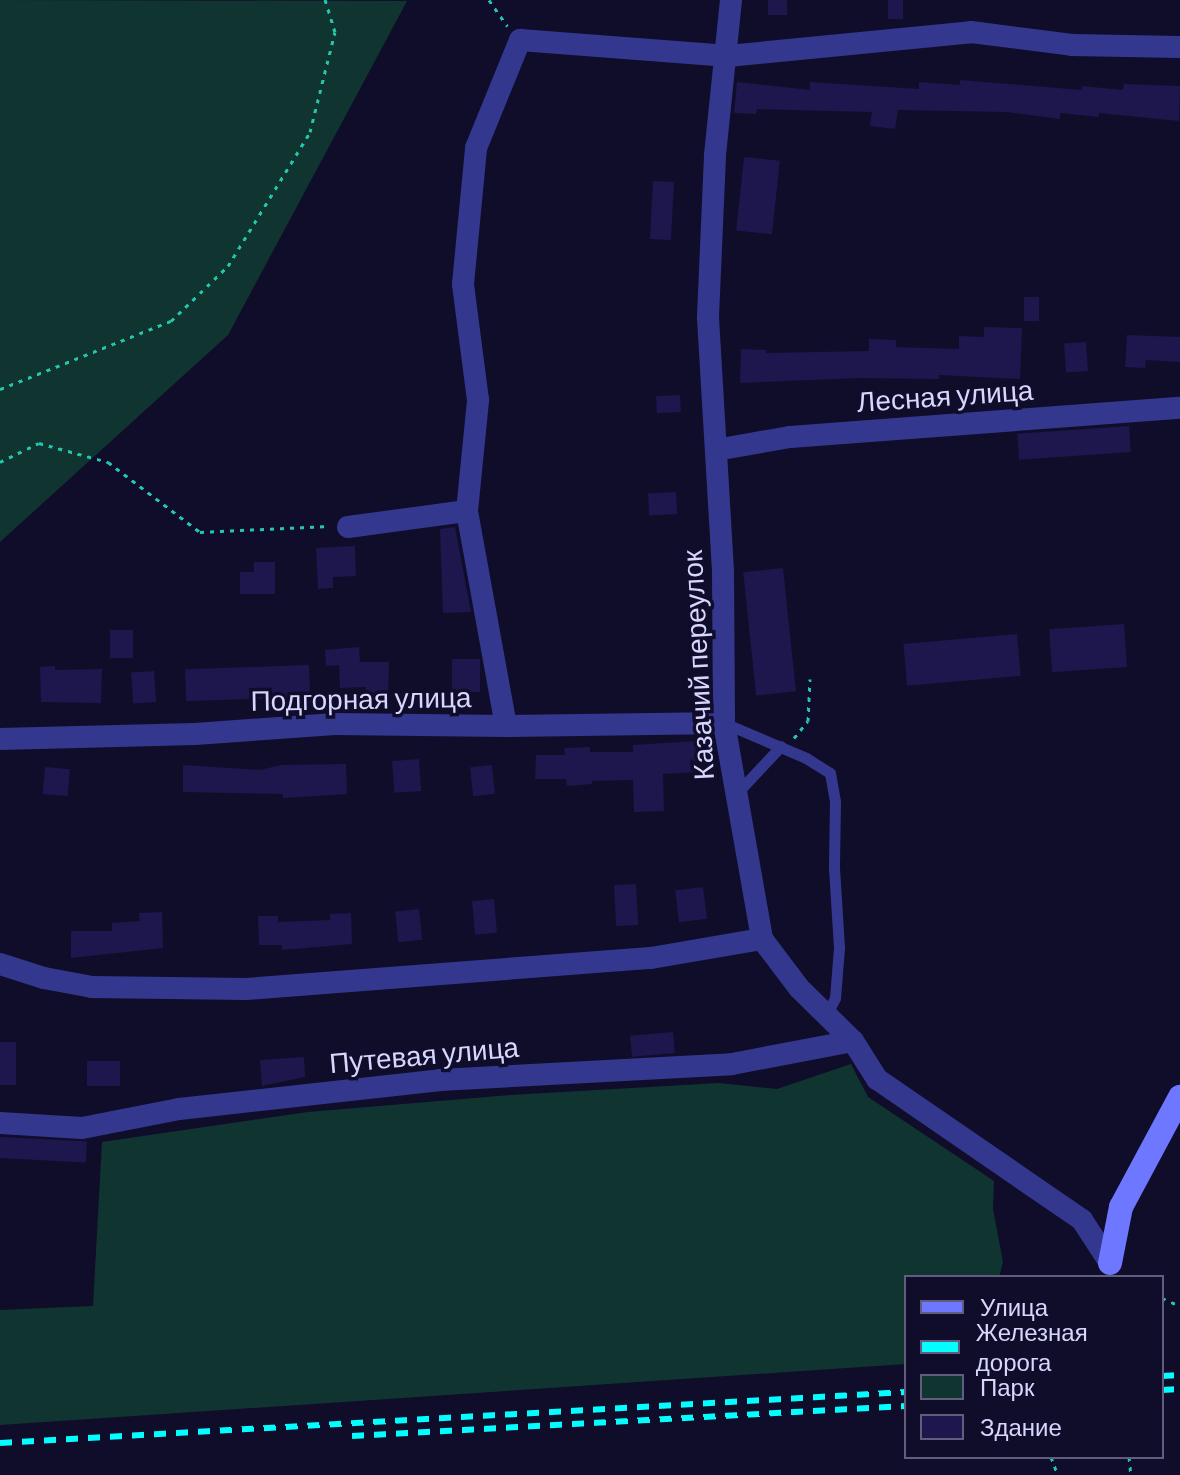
<!DOCTYPE html>
<meta charset="utf-8">
<style>
body{margin:0}
#map{position:relative;width:1180px;height:1475px;overflow:hidden;background:#100d2a;font-family:Barlow,sans-serif}
div>[style]{position:absolute}
.green>*{inset:0;background:#103530}
.building>*{inset:0;background:#1d174d;transform-origin:0 0}
.path>*{height:3px;margin-top:-1.5px;transform-origin:0;background:repeating-linear-gradient(90deg,#22c7ae 0 4px,transparent 0 10px)}
.lane>*{height:11px;margin:-5.5px;padding:0 5.5px;transform-origin:5.5px;border-radius:5.5px;background:#33388e}
.street>*{height:22px;margin:-11px;padding:0 11px;transform-origin:11px;border-radius:11px;background:#33388e}
.secondary>*{height:24px;margin:-12px;padding:0 12px;transform-origin:12px;border-radius:12px;background:#6d77ff}
.rail>*{height:6px;margin-top:-3px;transform-origin:0;background:repeating-linear-gradient(90deg,#02feff 0 12px,transparent 0 22px)}
span{translate:-50% -50%;white-space:nowrap;text-align:center;line-height:1.15;-webkit-text-stroke:7px #100d2a;paint-order:stroke}
.street-label{font-size:28px;color:#d7d6ff}
.legend{position:absolute;left:904px;top:1275px;width:260px;height:184px;box-sizing:border-box;background:#100d2a;border:2px solid #605d7f;margin:0;padding:10px 14px;list-style:none;font-size:24px;color:#d7d6ff}
.legend li{display:flex;align-items:center;gap:16px;height:40px}
.legend b{width:40px;border:2px solid #605d7f}
</style>
<div id="map">
<div class="green">
<div style="clip-path:polygon(0 0,407px 1px,228px 335px,0 542px)"></div>
<div style="clip-path:polygon(851px 1064px,868px 1097px,994px 1181px,993px 1209px,1003px 1262px,999px 1277px,906px 1277px,906px 1364px,0 1425px,0 1310px,93px 1306px,102px 1142px,308px 1112px,510px 1095px,719px 1083px,777px 1089px)"></div>
</div>
<div class="building">
<div style="left:768px;top:0;width:19px;height:15px"></div>
<div style="left:888px;top:0;width:15px;height:19px"></div>
<div style="clip-path:polygon(960px 80px,1082px 90px,1082px 86px,1123px 90px,1124px 84px,1180px 86px,1179px 121px,1099px 113px,1099px 117px,1060px 113px,1060px 119px,1007px 112px,898px 110px,895px 129px,870px 126px,872px 112px,757px 109px,756px 114px,734px 113px,737px 82px,810px 90px,810px 82px,919px 89px,919px 82px,960px 85px)"></div>
<div style="left:744px;top:157px;width:36px;height:74px;rotate:6deg"></div>
<div style="left:653px;top:181px;width:21px;height:58px;rotate:3deg"></div>
<div style="left:1024px;top:297px;width:15px;height:24px"></div>
<div style="clip-path:polygon(984px 327px,1022px 328px,1020px 379px,939px 375px,939px 379px,858px 378px,740px 383px,741px 349px,766px 350px,766px 353px,869px 351px,869px 339px,896px 340px,896px 347px,959px 349px,959px 336px,984px 337px)"></div>
<div style="clip-path:polygon(1127px 335px,1180px 337px,1180px 362px,1146px 360px,1145px 368px,1125px 367px)"></div>
<div style="left:1086px;top:342px;width:29px;height:22px;rotate:86deg"></div>
<div style="left:680px;top:395px;width:17px;height:24px;rotate:87deg"></div>
<div style="left:1129px;top:426px;width:26px;height:112px;rotate:86deg"></div>
<div style="left:676px;top:492px;width:22px;height:28px;rotate:87deg"></div>
<div style="clip-path:polygon(455px 527px,471px 612px,443px 613px,440px 529px)"></div>
<div style="clip-path:polygon(355px 546px,356px 576px,333px 577px,333px 588px,318px 589px,316px 548px)"></div>
<div style="clip-path:polygon(254px 562px,275px 562px,275px 594px,240px 594px,240px 572px,254px 572px)"></div>
<div style="left:783px;top:568px;width:124px;height:40px;rotate:84deg"></div>
<div style="left:1124px;top:624px;width:43px;height:75px;rotate:86deg"></div>
<div style="left:133px;top:630px;width:28px;height:23px;rotate:90deg"></div>
<div style="left:1017px;top:634px;width:42px;height:114px;rotate:85deg"></div>
<div style="clip-path:polygon(359px 647px,360px 662px,389px 662px,388px 694px,366px 693px,366px 687px,340px 688px,339px 665px,326px 666px,325px 650px)"></div>
<div style="left:452px;top:659px;width:28px;height:33px"></div>
<div style="left:309px;top:665px;width:32px;height:124px;rotate:88deg"></div>
<div style="clip-path:polygon(55px 666px,55px 670px,102px 669px,101px 703px,41px 702px,40px 667px)"></div>
<div style="left:154px;top:671px;width:31px;height:23px;rotate:86deg"></div>
<div style="clip-path:polygon(696px 741px,698px 772px,663px 774px,664px 811px,634px 812px,633px 780px,592px 781px,592px 784px,567px 786px,566px 779px,535px 779px,536px 755px,565px 755px,564px 748px,590px 747px,590px 752px,633px 752px,633px 745px)"></div>
<div style="left:419px;top:759px;width:32px;height:27px;rotate:86deg"></div>
<div style="clip-path:polygon(346px 764px,347px 794px,283px 798px,283px 794px,183px 792px,183px 765px,260px 770px,281px 765px)"></div>
<div style="left:492px;top:765px;width:29px;height:22px;rotate:84deg"></div>
<div style="left:45px;top:767px;width:25px;height:27px;rotate:5deg"></div>
<div style="left:636px;top:884px;width:41px;height:22px;rotate:87deg"></div>
<div style="left:703px;top:887px;width:32px;height:28px;rotate:83deg"></div>
<div style="left:494px;top:899px;width:34px;height:22px;rotate:85deg"></div>
<div style="left:419px;top:909px;width:31px;height:24px;rotate:84deg"></div>
<div style="clip-path:polygon(162px 912px,163px 948px,71px 958px,71px 931px,112px 931px,112px 923px,140px 921px,139px 913px)"></div>
<div style="clip-path:polygon(351px 913px,352px 944px,282px 950px,282px 945px,259px 945px,258px 916px,278px 916px,278px 922px,330px 920px,330px 914px)"></div>
<div style="left:673px;top:1032px;width:21px;height:43px;rotate:85deg"></div>
<div style="left:0;top:1042px;width:16px;height:43px"></div>
<div style="clip-path:polygon(304px 1057px,305px 1077px,262px 1086px,260px 1060px)"></div>
<div style="left:87px;top:1061px;width:33px;height:25px"></div>
<div style="left:0;top:1137px;width:87px;height:21px;rotate:3deg"></div>
</div>
<div class="path">
<div style="left:489px;top:0;width:32px;rotate:55deg"></div>
<div style="left:0;top:389px;width:184px;rotate:-21.7deg"></div>
<div style="left:171px;top:321px;width:79px;rotate:-44deg"></div>
<div style="left:228px;top:266px;width:157px;rotate:-58.5deg"></div>
<div style="left:310px;top:132px;width:103px;rotate:-76deg"></div>
<div style="left:335px;top:32px;width:34px;rotate:-107deg"></div>
<div style="left:0;top:462px;width:43px;rotate:-26deg"></div>
<div style="left:39px;top:443px;width:72px;rotate:15.4deg"></div>
<div style="left:108px;top:462px;width:116px;rotate:37.3deg"></div>
<div style="left:200px;top:532px;width:129px;rotate:-2.7deg"></div>
<div style="left:794px;top:738px;width:22px;rotate:-51deg"></div>
<div style="left:808px;top:721px;width:42px;rotate:-87.3deg"></div>
<div style="left:1162px;top:1298px;width:20px;rotate:24deg"></div>
<div style="left:1051px;top:1457px;width:19px;rotate:69deg"></div>
<div style="left:1129px;top:1457px;width:18px;rotate:84deg"></div>
</div>
<div class="lane">
<div style="left:724px;top:723px;width:89px;rotate:23.1deg"></div>
<div style="left:806px;top:758px;width:28px;rotate:32deg"></div>
<div style="left:830px;top:773px;width:28px;rotate:80deg"></div>
<div style="left:835px;top:801px;width:67px;rotate:90.9deg"></div>
<div style="left:834px;top:868px;width:80px;rotate:86.4deg"></div>
<div style="left:839px;top:948px;width:50px;rotate:94.6deg"></div>
<div style="left:835px;top:998px;width:18px;rotate:117deg"></div>
<div style="left:737px;top:793px;width:64px;rotate:-46.9deg"></div>
</div>
<div class="street">
<div style="left:731px;top:0;width:157px;rotate:95.9deg"></div>
<div style="left:715px;top:156px;width:162px;rotate:92.5deg"></div>
<div style="left:708px;top:318px;width:254px;rotate:86.6deg"></div>
<div style="left:723px;top:572px;width:151px;rotate:89.6deg"></div>
<div style="left:724px;top:723px;width:219px;rotate:80deg"></div>
<div style="left:762px;top:939px;width:61px;rotate:52.9deg"></div>
<div style="left:799px;top:988px;width:76px;rotate:44.5deg"></div>
<div style="left:853px;top:1041px;width:45px;rotate:57.7deg"></div>
<div style="left:877px;top:1079px;width:249px;rotate:34.5deg"></div>
<div style="left:1082px;top:1220px;width:51px;rotate:56.9deg"></div>
<div style="left:716px;top:450px;width:75px;rotate:-10deg"></div>
<div style="left:790px;top:437px;width:391px;rotate:-4.3deg"></div>
<div style="left:348px;top:527px;width:120px;rotate:-7.7deg"></div>
<div style="left:506px;top:726px;width:219px;rotate:-100.3deg"></div>
<div style="left:467px;top:511px;width:112px;rotate:-84.3deg"></div>
<div style="left:478px;top:400px;width:117px;rotate:-97.4deg"></div>
<div style="left:463px;top:284px;width:137px;rotate:-84.5deg"></div>
<div style="left:476px;top:148px;width:117px;rotate:-67.8deg"></div>
<div style="left:520px;top:40px;width:209px;rotate:4.4deg"></div>
<div style="left:728px;top:56px;width:244px;rotate:-5.6deg"></div>
<div style="left:971px;top:32px;width:102px;rotate:7.3deg"></div>
<div style="left:1072px;top:45px;width:108px;rotate:1.1deg"></div>
<div style="left:0;top:739px;width:195px;rotate:-1.5deg"></div>
<div style="left:195px;top:734px;width:140px;rotate:-4.1deg"></div>
<div style="left:335px;top:724px;width:171px;rotate:0.7deg"></div>
<div style="left:506px;top:726px;width:218px;rotate:-0.8deg"></div>
<div style="left:0;top:964px;width:46px;rotate:17.7deg"></div>
<div style="left:44px;top:978px;width:49px;rotate:10.6deg"></div>
<div style="left:92px;top:987px;width:154px;rotate:0.7deg"></div>
<div style="left:246px;top:989px;width:406px;rotate:-4.4deg"></div>
<div style="left:651px;top:958px;width:113px;rotate:-9.7deg"></div>
<div style="left:0;top:1123px;width:82px;rotate:3.5deg"></div>
<div style="left:82px;top:1128px;width:99px;rotate:-11.1deg"></div>
<div style="left:179px;top:1109px;width:263px;rotate:-6.3deg"></div>
<div style="left:440px;top:1080px;width:292px;rotate:-3.1deg"></div>
<div style="left:732px;top:1064px;width:123px;rotate:-10.8deg"></div>
</div>
<div class="secondary">
<div style="left:1110px;top:1263px;width:57px;rotate:-78.9deg"></div>
<div style="left:1121px;top:1207px;width:125px;rotate:-61.8deg"></div>
</div>
<div class="rail">
<div style="left:1162px;top:1376px;width:18px;rotate:-3deg"></div>
<div style="left:1162px;top:1390px;width:18px;rotate:-3deg"></div>
<div style="left:352px;top:1436px;width:555px;rotate:-3.1deg"></div>
<div style="left:0;top:1443px;width:907px;rotate:-3.22deg"></div>
</div>
<div class="street-label">
<span style="left:945px;top:395px;rotate:-4deg">Лесная улица</span>
<span style="left:697px;top:665px;rotate:-93deg">Казачий переулок</span>
<span style="left:361px;top:698px;rotate:-1deg">Подгорная улица</span>
<span style="left:424px;top:1054px;rotate:-5deg">Путевая улица</span>
</div>
<ul class="legend">
<li><b style="height:10px;background:#6d77ff"></b>Улица</li>
<li><b style="height:10px;background:#02feff"></b>Железная дорога</li>
<li><b style="height:22px;background:#103530"></b>Парк</li>
<li><b style="height:22px;background:#1d174d"></b>Здание</li>
</ul>
</div>
